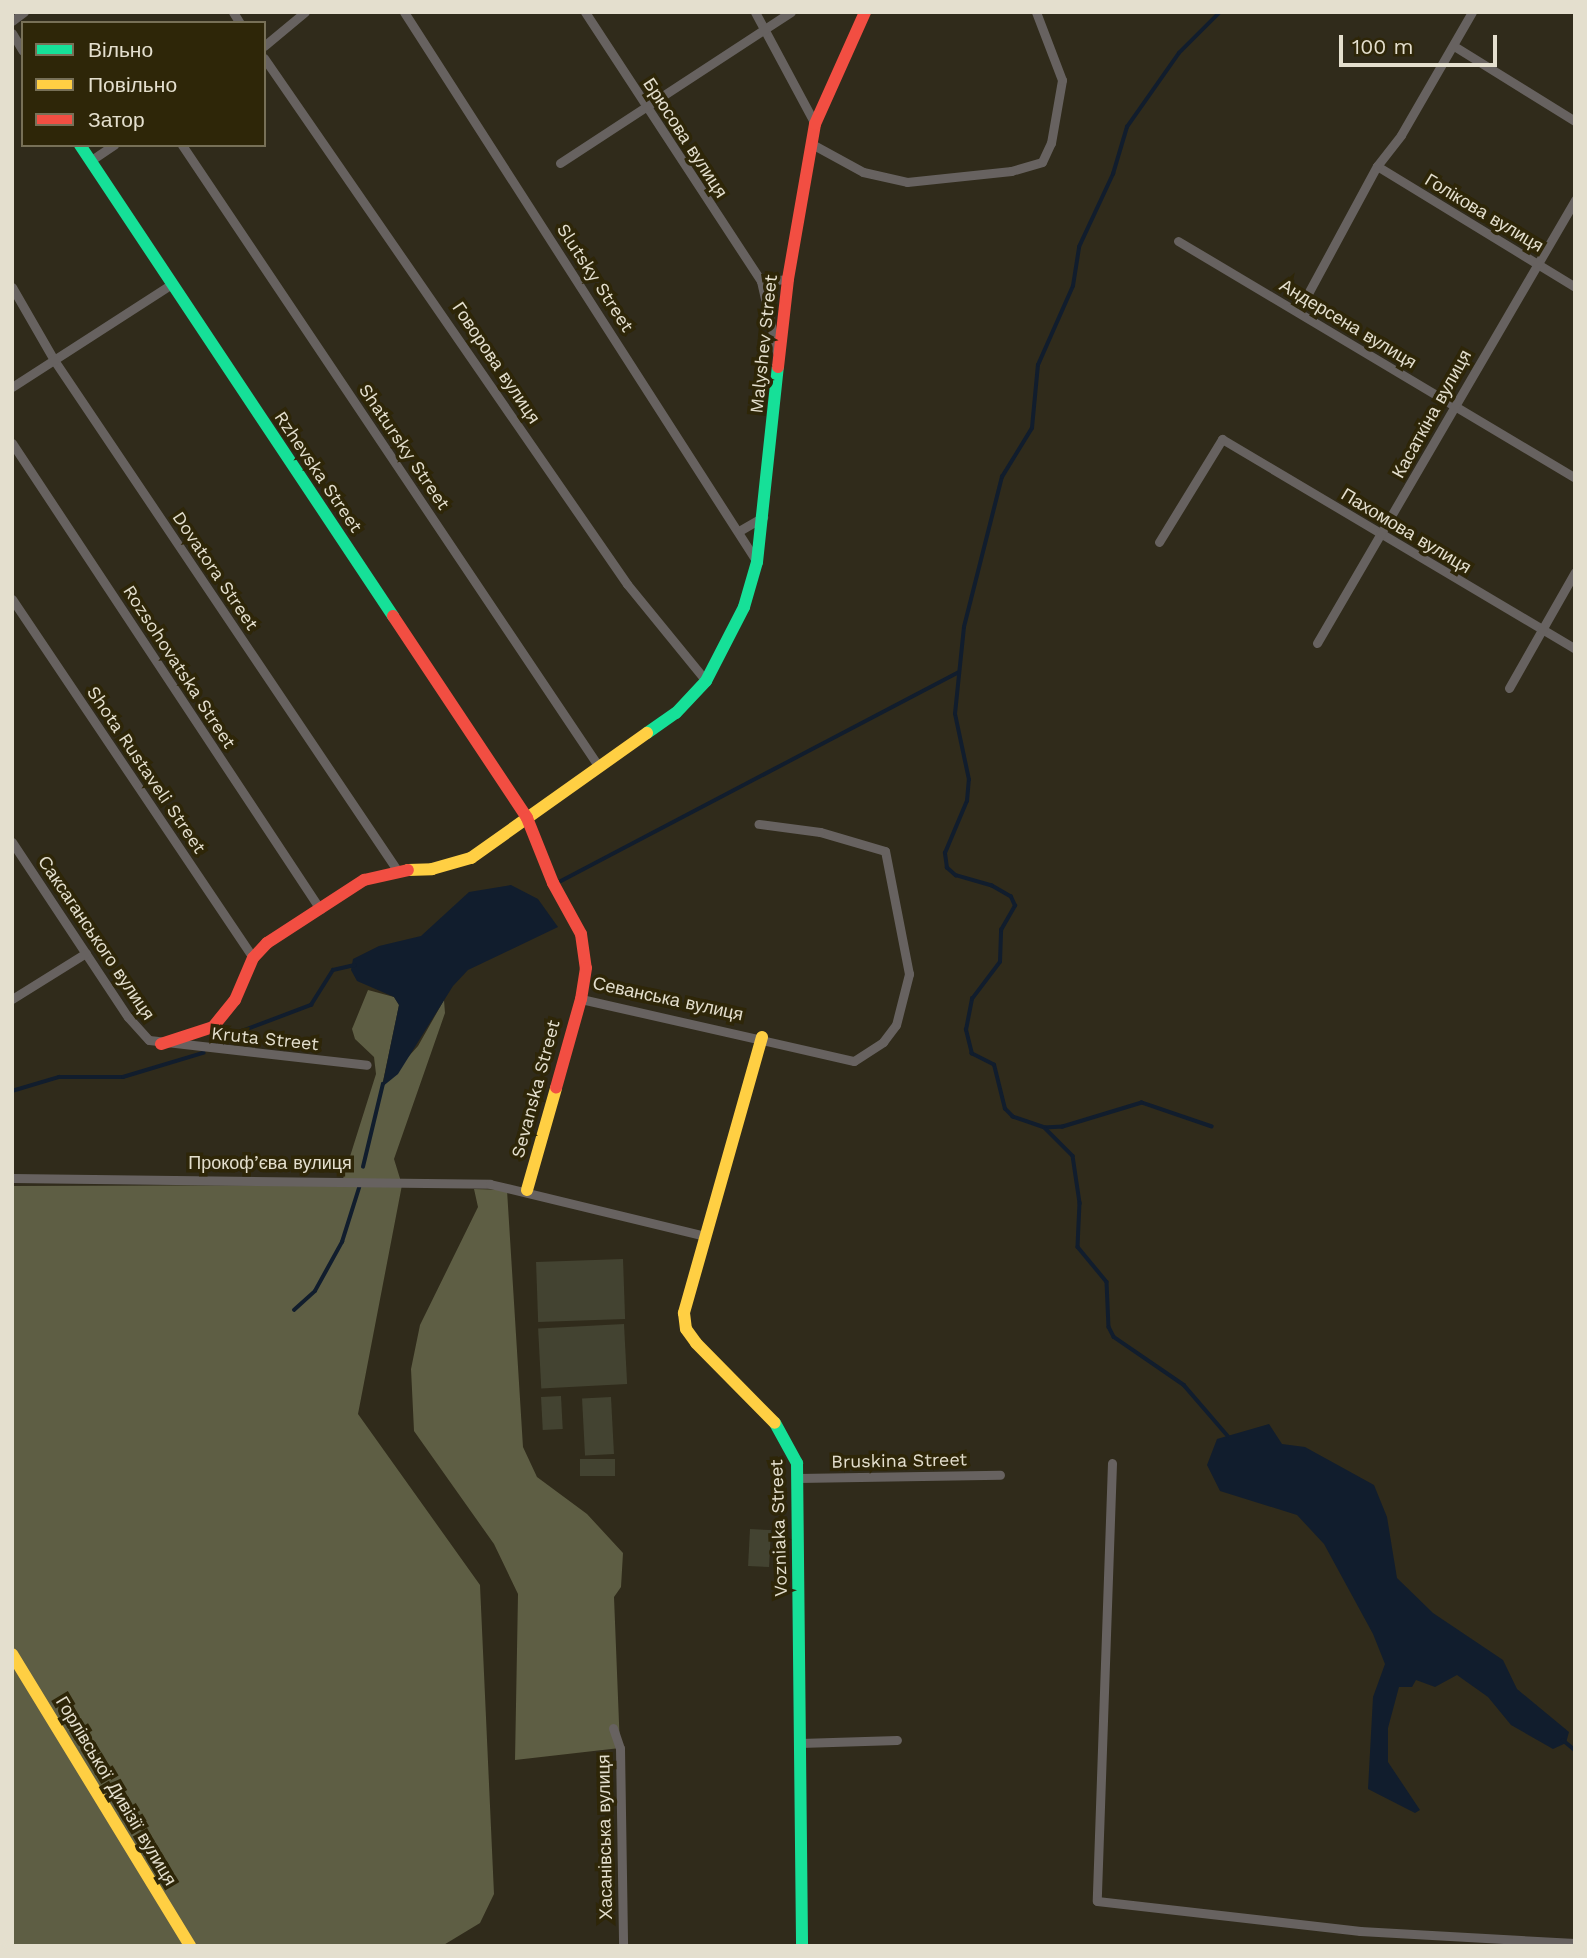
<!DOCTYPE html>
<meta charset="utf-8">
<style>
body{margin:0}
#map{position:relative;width:1587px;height:1958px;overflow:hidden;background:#302b1b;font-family:"Work Sans",sans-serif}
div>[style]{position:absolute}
.green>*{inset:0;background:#434331;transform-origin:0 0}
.forest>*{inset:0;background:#5e5e44}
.water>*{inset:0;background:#111d2d}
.stream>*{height:3.5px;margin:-1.75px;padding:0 1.75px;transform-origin:1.75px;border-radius:1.75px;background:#111d2d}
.street>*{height:9px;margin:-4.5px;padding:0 4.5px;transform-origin:4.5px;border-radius:4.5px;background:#676260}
.fast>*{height:12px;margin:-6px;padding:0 6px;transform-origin:6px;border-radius:6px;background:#16e098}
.slow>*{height:12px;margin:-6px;padding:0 6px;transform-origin:6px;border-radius:6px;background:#ffcf43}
.jam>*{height:12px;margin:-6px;padding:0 6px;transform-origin:6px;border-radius:6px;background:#f24e42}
span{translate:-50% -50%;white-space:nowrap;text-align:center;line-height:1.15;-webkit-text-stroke:7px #2e2608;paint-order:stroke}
.street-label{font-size:18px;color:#e4dfce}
.frame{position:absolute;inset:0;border:14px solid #e4dfce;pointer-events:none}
.legend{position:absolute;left:21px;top:21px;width:245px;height:126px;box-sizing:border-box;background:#2e2608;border:2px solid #777057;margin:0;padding:9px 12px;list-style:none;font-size:21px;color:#e4dfce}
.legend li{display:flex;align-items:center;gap:14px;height:35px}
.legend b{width:35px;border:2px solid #777057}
.scale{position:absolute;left:1339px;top:35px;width:158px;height:32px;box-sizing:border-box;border:4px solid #e4dfce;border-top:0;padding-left:9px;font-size:21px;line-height:24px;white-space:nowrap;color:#e4dfce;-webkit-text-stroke:5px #2e2608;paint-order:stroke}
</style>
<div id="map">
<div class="green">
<div style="left:623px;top:1259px;width:60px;height:87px;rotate:88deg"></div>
<div style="left:624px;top:1324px;width:60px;height:86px;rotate:87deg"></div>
<div style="left:561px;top:1396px;width:33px;height:20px;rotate:87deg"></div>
<div style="left:611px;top:1397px;width:57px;height:29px;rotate:87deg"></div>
<div style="left:615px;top:1459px;width:17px;height:35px;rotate:90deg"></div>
<div style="left:750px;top:1529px;width:21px;height:37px;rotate:3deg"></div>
</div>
<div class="forest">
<div style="clip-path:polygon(368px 990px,394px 997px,399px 1005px,382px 1086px,418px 1046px,444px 1000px,445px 1013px,394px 1159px,402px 1185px,358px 1414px,480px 1585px,494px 1894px,480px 1923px,442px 1946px,12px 1946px,12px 1186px,341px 1185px,376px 1074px,374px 1057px,355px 1039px,352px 1029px)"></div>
<div style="clip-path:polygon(474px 1189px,507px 1190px,523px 1447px,537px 1477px,587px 1514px,623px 1553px,621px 1587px,614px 1597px,620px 1748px,515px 1760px,518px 1594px,494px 1544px,414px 1431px,411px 1369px,420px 1325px,478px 1207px)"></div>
</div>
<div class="water">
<div style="clip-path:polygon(511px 885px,538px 899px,558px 927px,468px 970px,453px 986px,398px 1074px,382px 1087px,399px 1005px,394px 997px,357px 981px,351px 970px,353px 959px,379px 946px,421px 936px,469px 892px)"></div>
<div style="clip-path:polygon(1269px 1424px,1282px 1444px,1305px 1447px,1374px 1485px,1387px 1517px,1397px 1578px,1433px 1613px,1503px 1660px,1517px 1689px,1569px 1732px,1566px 1743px,1553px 1749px,1511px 1725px,1488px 1697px,1457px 1675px,1435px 1687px,1416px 1680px,1412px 1687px,1399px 1687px,1388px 1728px,1388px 1762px,1420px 1810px,1415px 1813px,1368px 1789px,1373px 1697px,1385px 1664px,1373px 1634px,1324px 1544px,1297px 1515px,1220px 1491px,1207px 1465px,1217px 1439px)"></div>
</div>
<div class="stream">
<div style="left:561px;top:881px;width:448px;rotate:-27.7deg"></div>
<div style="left:213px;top:1042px;width:105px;rotate:-20.7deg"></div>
<div style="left:311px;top:1005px;width:41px;rotate:-57.8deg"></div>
<div style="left:333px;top:970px;width:22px;rotate:-13deg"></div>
<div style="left:12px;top:1091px;width:49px;rotate:-16.6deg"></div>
<div style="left:59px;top:1077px;width:64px"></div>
<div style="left:123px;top:1077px;width:84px;rotate:-16.7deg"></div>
<div style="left:1212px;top:1127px;width:74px;rotate:-161.1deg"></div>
<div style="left:1142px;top:1103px;width:83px;rotate:163.1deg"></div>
<div style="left:1063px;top:1127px;width:18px;rotate:177deg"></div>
<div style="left:1045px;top:1128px;width:34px;rotate:-161deg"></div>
<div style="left:1013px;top:1117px;width:11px;rotate:-135deg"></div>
<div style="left:1005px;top:1109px;width:45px;rotate:-104deg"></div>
<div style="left:994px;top:1065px;width:25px;rotate:-153deg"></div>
<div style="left:972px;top:1054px;width:25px;rotate:-104deg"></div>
<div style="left:966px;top:1030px;width:32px;rotate:-79deg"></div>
<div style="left:972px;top:999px;width:46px;rotate:-52.9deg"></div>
<div style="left:1000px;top:962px;width:32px;rotate:-88deg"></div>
<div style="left:1001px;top:930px;width:28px;rotate:-60deg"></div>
<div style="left:1015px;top:906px;width:10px;rotate:-114deg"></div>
<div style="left:1011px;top:897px;width:22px;rotate:-150deg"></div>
<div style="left:992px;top:886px;width:37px;rotate:-164deg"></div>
<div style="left:956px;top:876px;width:12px;rotate:-138deg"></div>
<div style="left:947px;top:868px;width:15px;rotate:-98deg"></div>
<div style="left:945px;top:853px;width:56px;rotate:-67.1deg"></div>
<div style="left:967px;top:801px;width:21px;rotate:-85deg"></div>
<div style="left:969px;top:780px;width:67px;rotate:-102deg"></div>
<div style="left:955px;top:714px;width:87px;rotate:-84.1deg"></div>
<div style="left:964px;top:627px;width:155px;rotate:-75.8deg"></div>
<div style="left:1002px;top:477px;width:57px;rotate:-58.5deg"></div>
<div style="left:1032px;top:428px;width:63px;rotate:-84.6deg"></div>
<div style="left:1038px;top:365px;width:86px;rotate:-66.1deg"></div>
<div style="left:1073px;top:286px;width:39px;rotate:-81deg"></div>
<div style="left:1079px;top:247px;width:81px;rotate:-65deg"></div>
<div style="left:1113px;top:174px;width:49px;rotate:-73.4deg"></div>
<div style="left:1127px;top:127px;width:90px;rotate:-54.9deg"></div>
<div style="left:1179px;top:53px;width:58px;rotate:-45deg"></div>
<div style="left:1046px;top:1129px;width:38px;rotate:45deg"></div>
<div style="left:1073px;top:1156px;width:48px;rotate:81.5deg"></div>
<div style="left:1080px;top:1203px;width:44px;rotate:92.6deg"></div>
<div style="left:1078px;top:1247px;width:45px;rotate:50.4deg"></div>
<div style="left:1107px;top:1282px;width:45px;rotate:87.5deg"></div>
<div style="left:1109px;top:1327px;width:11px;rotate:63deg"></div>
<div style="left:1114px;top:1337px;width:85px;rotate:34.4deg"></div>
<div style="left:1184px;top:1385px;width:67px;rotate:49.2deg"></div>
<div style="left:363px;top:1167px;width:85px;rotate:-76.5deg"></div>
<div style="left:294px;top:1310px;width:28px;rotate:-42deg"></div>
<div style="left:315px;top:1291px;width:56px;rotate:-61.1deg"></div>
<div style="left:342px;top:1242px;width:57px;rotate:-72.5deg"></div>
<div style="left:1563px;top:1740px;width:16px;rotate:40deg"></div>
</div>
<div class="street">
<div style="left:233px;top:12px;width:13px;rotate:58deg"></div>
<div style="left:404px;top:12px;width:654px;rotate:57.31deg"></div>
<div style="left:585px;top:12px;width:321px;rotate:56.8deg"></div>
<div style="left:761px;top:281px;width:73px;rotate:77.3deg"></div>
<div style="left:755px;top:12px;width:127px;rotate:61.8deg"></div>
<div style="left:12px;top:21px;width:15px;rotate:-37deg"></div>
<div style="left:12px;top:33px;width:21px;rotate:59deg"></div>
<div style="left:264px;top:46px;width:53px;rotate:-39.7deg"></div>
<div style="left:1454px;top:46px;width:142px;rotate:31.8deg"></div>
<div style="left:264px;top:58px;width:639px;rotate:55.39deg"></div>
<div style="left:627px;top:584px;width:125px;rotate:50.8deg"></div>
<div style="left:810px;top:143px;width:60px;rotate:28.7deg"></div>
<div style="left:863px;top:172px;width:45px;rotate:12.8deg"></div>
<div style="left:907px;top:182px;width:105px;rotate:-6deg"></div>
<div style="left:1011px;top:171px;width:32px;rotate:-16deg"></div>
<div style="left:1042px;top:162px;width:21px;rotate:-65deg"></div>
<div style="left:1051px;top:143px;width:64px;rotate:-80.1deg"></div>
<div style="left:1062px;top:80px;width:73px;rotate:-110.9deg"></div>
<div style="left:182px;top:145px;width:749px;rotate:56.16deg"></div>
<div style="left:90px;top:161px;width:29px;rotate:-34deg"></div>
<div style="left:560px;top:163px;width:276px;rotate:-33.2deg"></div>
<div style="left:1377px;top:166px;width:232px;rotate:31.4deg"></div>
<div style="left:1178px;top:241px;width:462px;rotate:30.8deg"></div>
<div style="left:761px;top:281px;width:27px;rotate:-4deg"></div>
<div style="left:12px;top:287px;width:84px;rotate:60.1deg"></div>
<div style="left:54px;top:360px;width:615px;rotate:56.08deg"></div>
<div style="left:1298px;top:312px;width:166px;rotate:-61.6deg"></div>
<div style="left:1377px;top:166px;width:39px;rotate:-52deg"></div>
<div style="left:1401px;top:135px;width:142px;rotate:-60deg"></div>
<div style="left:12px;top:387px;width:190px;rotate:-32.8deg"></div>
<div style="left:12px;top:443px;width:559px;rotate:56.54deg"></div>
<div style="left:739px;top:531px;width:28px;rotate:-30deg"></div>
<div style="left:1159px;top:542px;width:121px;rotate:-58.5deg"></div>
<div style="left:1222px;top:439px;width:411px;rotate:30.7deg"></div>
<div style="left:12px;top:599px;width:432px;rotate:56.1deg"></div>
<div style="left:1317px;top:643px;width:513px;rotate:-59.78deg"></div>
<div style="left:1509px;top:688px;width:133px;rotate:-60.4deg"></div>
<div style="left:12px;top:842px;width:210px;rotate:56.5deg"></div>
<div style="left:128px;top:1017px;width:31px;rotate:48deg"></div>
<div style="left:149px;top:1040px;width:219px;rotate:6.5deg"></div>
<div style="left:12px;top:999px;width:87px;rotate:-31.9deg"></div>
<div style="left:581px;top:999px;width:280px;rotate:12.8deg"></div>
<div style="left:854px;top:1061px;width:35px;rotate:-33deg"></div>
<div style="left:883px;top:1042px;width:21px;rotate:-53deg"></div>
<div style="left:896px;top:1025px;width:53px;rotate:-75.7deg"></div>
<div style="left:909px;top:974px;width:125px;rotate:-101deg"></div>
<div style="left:885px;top:851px;width:68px;rotate:-163.7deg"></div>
<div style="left:820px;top:832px;width:62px;rotate:-172.5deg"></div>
<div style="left:12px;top:1178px;width:478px;rotate:0.7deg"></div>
<div style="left:490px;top:1184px;width:221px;rotate:13.6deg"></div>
<div style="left:1112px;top:1463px;width:438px;rotate:92deg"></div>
<div style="left:1097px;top:1901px;width:265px;rotate:6.5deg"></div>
<div style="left:1360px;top:1931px;width:215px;rotate:3.2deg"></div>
<div style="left:798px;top:1478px;width:202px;rotate:-0.9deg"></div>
<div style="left:613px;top:1728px;width:21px;rotate:71deg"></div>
<div style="left:620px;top:1748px;width:198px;rotate:89.1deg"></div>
<div style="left:800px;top:1743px;width:97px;rotate:-1.8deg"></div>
</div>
<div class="fast">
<div style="left:80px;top:145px;width:566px;rotate:56.39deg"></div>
<div style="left:647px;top:733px;width:35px;rotate:-35deg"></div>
<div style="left:676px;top:713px;width:44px;rotate:-46.8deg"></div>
<div style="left:706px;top:681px;width:83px;rotate:-62.8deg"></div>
<div style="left:744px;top:607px;width:47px;rotate:-73.9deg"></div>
<div style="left:757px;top:562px;width:196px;rotate:-83.9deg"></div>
<div style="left:775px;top:1423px;width:46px;rotate:61.2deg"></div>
<div style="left:797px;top:1463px;width:483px;rotate:89.4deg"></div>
</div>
<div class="slow">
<div style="left:408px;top:870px;width:24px;rotate:-2deg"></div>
<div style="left:432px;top:869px;width:41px;rotate:-15.8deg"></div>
<div style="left:471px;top:858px;width:216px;rotate:-35.4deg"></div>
<div style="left:762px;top:1037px;width:287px;rotate:105.8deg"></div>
<div style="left:684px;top:1313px;width:16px;rotate:83deg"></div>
<div style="left:686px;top:1329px;width:17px;rotate:54deg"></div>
<div style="left:696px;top:1343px;width:112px;rotate:45.4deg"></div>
<div style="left:527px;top:1190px;width:106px;rotate:-74.1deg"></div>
<div style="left:12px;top:1654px;width:342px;rotate:58.6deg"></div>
</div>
<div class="jam">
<div style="left:778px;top:367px;width:89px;rotate:-83.5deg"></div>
<div style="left:788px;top:279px;width:157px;rotate:-80.1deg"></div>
<div style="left:815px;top:124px;width:123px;rotate:-65.9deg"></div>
<div style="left:393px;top:616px;width:242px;rotate:56.4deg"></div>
<div style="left:527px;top:818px;width:70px;rotate:68.2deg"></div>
<div style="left:553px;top:883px;width:58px;rotate:61.2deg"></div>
<div style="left:581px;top:934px;width:34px;rotate:82deg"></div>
<div style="left:586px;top:968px;width:31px;rotate:99deg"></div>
<div style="left:581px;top:999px;width:92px;rotate:105.7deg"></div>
<div style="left:161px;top:1044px;width:55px;rotate:-18.1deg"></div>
<div style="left:213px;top:1027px;width:35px;rotate:-51deg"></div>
<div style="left:235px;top:1000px;width:46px;rotate:-66.8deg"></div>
<div style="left:253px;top:958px;width:21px;rotate:-47deg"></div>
<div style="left:267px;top:943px;width:116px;rotate:-33deg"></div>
<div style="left:364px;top:880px;width:45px;rotate:-12.8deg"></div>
</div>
<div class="street-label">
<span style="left:685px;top:138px;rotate:57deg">Брюсова вулиця</span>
<span style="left:1484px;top:213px;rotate:31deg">Голікова вулиця</span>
<span style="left:595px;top:278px;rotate:57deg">Slutsky Street</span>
<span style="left:1348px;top:324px;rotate:31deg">Андерсена вулиця</span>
<span style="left:764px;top:344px;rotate:-84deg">Malyshev Street</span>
<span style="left:496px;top:363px;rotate:56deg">Говорова вулиця</span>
<span style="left:1432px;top:414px;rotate:-61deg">Касаткіна вулиця</span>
<span style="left:404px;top:447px;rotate:56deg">Shatursky Street</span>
<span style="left:318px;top:472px;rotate:56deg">Rzhevska Street</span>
<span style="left:1406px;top:531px;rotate:31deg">Пахомова вулиця</span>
<span style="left:215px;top:571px;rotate:56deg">Dovatora Street</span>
<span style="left:179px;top:667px;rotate:57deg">Rozsohovatska Street</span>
<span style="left:146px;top:770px;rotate:56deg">Shota Rustaveli Street</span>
<span style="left:96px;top:938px;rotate:56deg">Саксаганського вулиця</span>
<span style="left:668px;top:999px;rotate:12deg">Севанська вулиця</span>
<span style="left:265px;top:1039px;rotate:6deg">Kruta Street</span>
<span style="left:536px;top:1089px;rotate:-75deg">Sevanska Street</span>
<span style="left:270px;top:1163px">Прокоф’єва вулиця</span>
<span style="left:899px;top:1461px;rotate:-1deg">Bruskina Street</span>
<span style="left:779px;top:1528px;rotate:-92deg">Vozniaka Street</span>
<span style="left:116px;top:1791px;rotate:59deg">Горлівської Дивізії вулиця</span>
<span style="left:605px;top:1837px;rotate:-91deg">Хасанівська вулиця</span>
</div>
<div class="frame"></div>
<ul class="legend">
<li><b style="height:9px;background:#16e098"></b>Вільно</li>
<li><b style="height:9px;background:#ffcf43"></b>Повільно</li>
<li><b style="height:9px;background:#f24e42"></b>Затор</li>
</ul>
<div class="scale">100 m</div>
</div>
